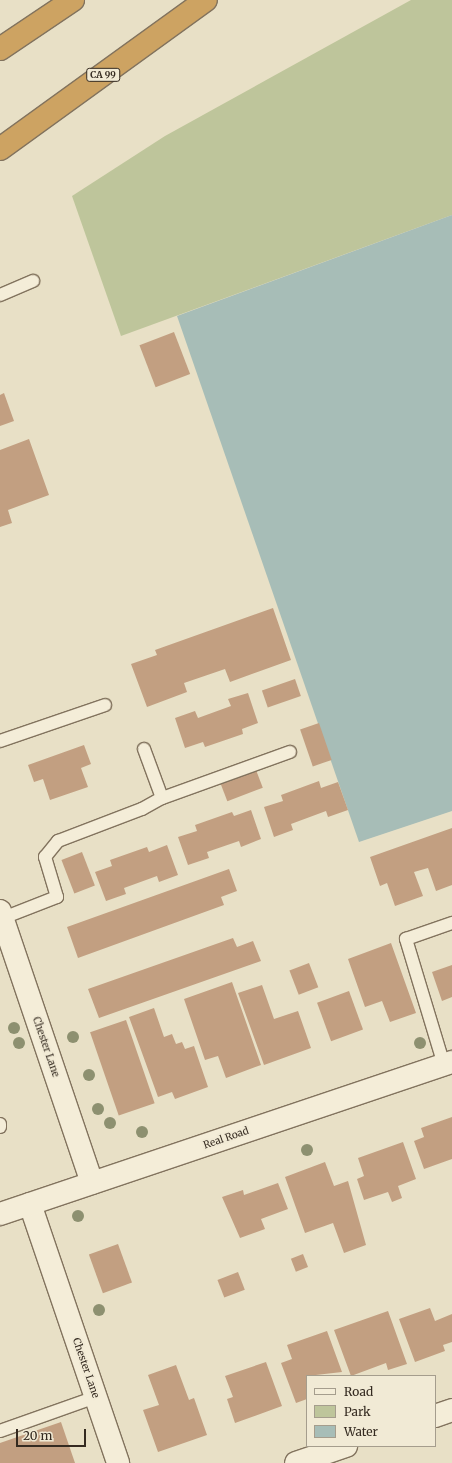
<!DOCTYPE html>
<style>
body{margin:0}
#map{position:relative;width:452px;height:1463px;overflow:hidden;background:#e8e0c6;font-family:Merriweather,serif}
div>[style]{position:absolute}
.green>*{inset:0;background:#bec59b}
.water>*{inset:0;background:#a7bdb7}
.building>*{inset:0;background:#c29f81;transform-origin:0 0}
.roads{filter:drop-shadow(1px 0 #82735e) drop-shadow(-1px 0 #82735e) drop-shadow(0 1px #82735e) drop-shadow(0 -1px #82735e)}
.lane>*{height:12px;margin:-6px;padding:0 6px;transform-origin:6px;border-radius:6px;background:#f4edd8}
.street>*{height:22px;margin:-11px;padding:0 11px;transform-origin:11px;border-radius:11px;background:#f4edd8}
.secondary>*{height:22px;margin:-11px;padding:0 11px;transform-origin:11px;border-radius:11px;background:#f4edd8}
.highway>*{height:22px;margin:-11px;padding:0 11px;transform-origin:11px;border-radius:11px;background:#cda362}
.trees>*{width:12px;height:12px;margin:-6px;border-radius:50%;background:#8d9070}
span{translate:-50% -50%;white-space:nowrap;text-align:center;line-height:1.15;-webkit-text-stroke:4px #f1ead5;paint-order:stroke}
.shield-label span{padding:1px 3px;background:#f1ead5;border:1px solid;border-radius:3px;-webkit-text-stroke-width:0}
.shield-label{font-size:9px;color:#342a20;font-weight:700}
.street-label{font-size:10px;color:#342a20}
.legend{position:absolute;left:306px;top:1375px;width:130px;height:72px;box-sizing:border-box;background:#f1ead5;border:1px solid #a59d8d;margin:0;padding:5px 7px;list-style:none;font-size:12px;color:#342a20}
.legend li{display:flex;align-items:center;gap:8px;height:20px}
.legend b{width:20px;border:1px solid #a59d8d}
.scale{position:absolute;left:16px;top:1429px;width:70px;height:18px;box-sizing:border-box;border:2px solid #342a20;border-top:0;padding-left:5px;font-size:12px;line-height:14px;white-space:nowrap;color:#342a20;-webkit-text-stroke:3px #f1ead5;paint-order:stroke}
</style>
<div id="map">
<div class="green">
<div style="clip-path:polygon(411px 0,452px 0,452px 215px,121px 336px,72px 196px,165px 136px)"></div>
</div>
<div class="water">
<div style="clip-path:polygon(452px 215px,452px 811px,359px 842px,177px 316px)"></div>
</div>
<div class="building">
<div style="left:174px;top:332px;width:45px;height:37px;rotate:69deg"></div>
<div style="clip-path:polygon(4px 393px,14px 421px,0 426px,0 395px)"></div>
<div style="clip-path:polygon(29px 439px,49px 495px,8px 510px,12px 523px,0 527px,0 450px)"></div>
<div style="clip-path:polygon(273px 608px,291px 660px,230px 682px,225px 669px,184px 683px,187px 692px,147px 707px,131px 664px,157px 655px,155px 650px)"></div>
<div style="left:295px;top:679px;width:18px;height:35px;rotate:71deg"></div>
<div style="clip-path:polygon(248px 693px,258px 723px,242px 729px,243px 734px,205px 747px,203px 742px,185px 748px,175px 718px,195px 711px,198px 718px,231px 706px,228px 699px)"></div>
<div style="left:319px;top:723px;width:39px;height:20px;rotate:71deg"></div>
<div style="clip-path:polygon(84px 745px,91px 764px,81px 768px,88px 787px,50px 800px,43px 779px,34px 782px,28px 765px)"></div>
<div style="left:256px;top:770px;width:19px;height:38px;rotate:69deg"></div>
<div style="clip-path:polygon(319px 781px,321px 788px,338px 782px,348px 810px,328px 817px,326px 811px,291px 824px,293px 830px,274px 837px,264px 807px,283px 801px,281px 795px)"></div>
<div style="clip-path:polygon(251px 810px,261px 839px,241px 847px,239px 841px,207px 852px,209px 858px,188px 865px,178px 837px,197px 831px,195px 825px,232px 812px,234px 816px)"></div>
<div style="clip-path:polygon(452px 828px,452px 885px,436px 891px,428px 868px,414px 872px,423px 896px,395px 906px,387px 883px,380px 886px,370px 857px)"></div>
<div style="clip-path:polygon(167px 845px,178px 875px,159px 882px,157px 876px,124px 888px,126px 894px,106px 901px,95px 872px,112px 866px,110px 860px,147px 847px,149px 852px)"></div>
<div style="left:82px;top:852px;width:36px;height:22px;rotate:69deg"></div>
<div style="clip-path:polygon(229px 869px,237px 891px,221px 897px,224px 905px,78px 958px,67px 927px)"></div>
<div style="clip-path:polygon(233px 938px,237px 947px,253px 941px,261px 961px,99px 1018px,88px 989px)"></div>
<div style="clip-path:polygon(391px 943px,416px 1013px,390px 1022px,382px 1001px,365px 1007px,348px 959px)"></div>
<div style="left:309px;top:963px;width:26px;height:21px;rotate:69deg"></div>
<div style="clip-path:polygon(452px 965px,452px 997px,442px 1001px,432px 972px)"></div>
<div style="clip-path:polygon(232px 982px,261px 1065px,226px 1078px,218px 1056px,205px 1060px,184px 999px)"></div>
<div style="clip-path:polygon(262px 985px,274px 1019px,298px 1011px,311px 1048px,264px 1065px,238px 993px)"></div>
<div style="left:349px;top:991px;width:41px;height:34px;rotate:70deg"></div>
<div style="clip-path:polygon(154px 1008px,164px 1037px,172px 1034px,176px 1044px,182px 1042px,185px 1049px,194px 1046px,208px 1087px,175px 1099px,172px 1092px,158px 1097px,129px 1017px)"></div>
<div style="left:126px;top:1020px;width:88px;height:38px;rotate:71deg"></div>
<div style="clip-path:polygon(452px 1117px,452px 1159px,424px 1169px,414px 1141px,424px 1137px,421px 1128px)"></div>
<div style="clip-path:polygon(403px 1142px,416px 1179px,398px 1186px,402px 1198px,392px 1202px,388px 1192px,364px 1200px,357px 1179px,364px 1176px,358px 1158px)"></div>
<div style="clip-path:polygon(325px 1162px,334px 1186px,348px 1181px,366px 1245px,344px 1253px,333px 1223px,305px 1233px,285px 1177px)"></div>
<div style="clip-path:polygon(278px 1183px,288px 1209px,261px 1219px,265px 1229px,240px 1238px,222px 1197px,243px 1190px,244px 1195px)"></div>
<div style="left:118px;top:1244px;width:41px;height:31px;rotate:70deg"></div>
<div style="left:303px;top:1254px;width:14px;height:13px;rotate:69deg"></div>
<div style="left:238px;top:1272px;width:19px;height:22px;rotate:69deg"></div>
<div style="clip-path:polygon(430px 1308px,435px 1321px,452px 1314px,452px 1342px,443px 1345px,445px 1351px,415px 1362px,399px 1319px)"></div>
<div style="clip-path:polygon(388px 1311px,407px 1364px,388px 1370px,386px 1363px,351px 1376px,334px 1330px)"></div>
<div style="clip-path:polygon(327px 1331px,342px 1372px,307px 1376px,307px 1399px,296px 1403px,281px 1363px,292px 1359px,287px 1345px)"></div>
<div style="clip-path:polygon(266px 1362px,282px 1406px,235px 1423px,227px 1399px,233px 1397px,225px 1376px)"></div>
<div style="clip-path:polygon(176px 1365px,189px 1400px,194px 1398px,207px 1435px,158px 1452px,143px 1410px,159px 1405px,148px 1375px)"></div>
<div style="clip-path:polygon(61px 1422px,75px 1463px,0 1463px,0 1443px)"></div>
</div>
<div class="roads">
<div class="lane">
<div style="left:0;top:295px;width:36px;rotate:-23deg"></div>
<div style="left:0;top:741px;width:111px;rotate:-18.9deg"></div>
<div style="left:144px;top:749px;width:52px;rotate:69.8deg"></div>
<div style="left:3px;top:918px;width:58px;rotate:-21.3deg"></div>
<div style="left:57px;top:897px;width:42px;rotate:-106.7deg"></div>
<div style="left:45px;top:857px;width:21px;rotate:-51deg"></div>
<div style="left:58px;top:841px;width:90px;rotate:-20.9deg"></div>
<div style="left:142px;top:809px;width:23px;rotate:-29deg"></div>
<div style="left:162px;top:798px;width:136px;rotate:-19.8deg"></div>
<div style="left:444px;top:1065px;width:132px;rotate:-106.8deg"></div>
<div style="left:406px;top:939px;width:49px;rotate:-19.2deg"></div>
<div style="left:0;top:1124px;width:3px;rotate:90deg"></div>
<div style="left:0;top:1431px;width:102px;rotate:-19.5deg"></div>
</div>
<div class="street">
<div style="left:0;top:911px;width:287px;rotate:71.3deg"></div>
<div style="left:435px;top:1416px;width:18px;rotate:-19deg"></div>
<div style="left:296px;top:1463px;width:53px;rotate:-18.8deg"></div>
</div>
<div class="secondary">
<div style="left:30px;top:1204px;width:274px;rotate:71.2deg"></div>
<div style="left:0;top:1214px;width:477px;rotate:-18.6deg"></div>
</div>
<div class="highway">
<div style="left:0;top:49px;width:88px;rotate:-33.9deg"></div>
<div style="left:0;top:149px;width:254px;rotate:-35.9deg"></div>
</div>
</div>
<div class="trees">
<div style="left:14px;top:1028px"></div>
<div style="left:73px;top:1037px"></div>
<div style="left:19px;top:1043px"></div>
<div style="left:420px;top:1043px"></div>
<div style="left:89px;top:1075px"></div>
<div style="left:98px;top:1109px"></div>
<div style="left:110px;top:1123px"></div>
<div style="left:142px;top:1132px"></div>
<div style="left:307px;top:1150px"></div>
<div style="left:78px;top:1216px"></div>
<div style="left:99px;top:1310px"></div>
</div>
<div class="shield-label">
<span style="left:103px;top:75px">CA 99</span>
</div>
<div class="street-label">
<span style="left:46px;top:1047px;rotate:71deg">Chester Lane</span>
<span style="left:226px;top:1138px;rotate:-19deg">Real Road</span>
<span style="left:86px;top:1368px;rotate:71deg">Chester Lane</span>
</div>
<ul class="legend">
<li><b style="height:5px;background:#f4edd8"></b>Road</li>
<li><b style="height:11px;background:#bec59b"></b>Park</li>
<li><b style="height:11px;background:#a7bdb7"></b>Water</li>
</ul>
<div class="scale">20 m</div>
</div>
